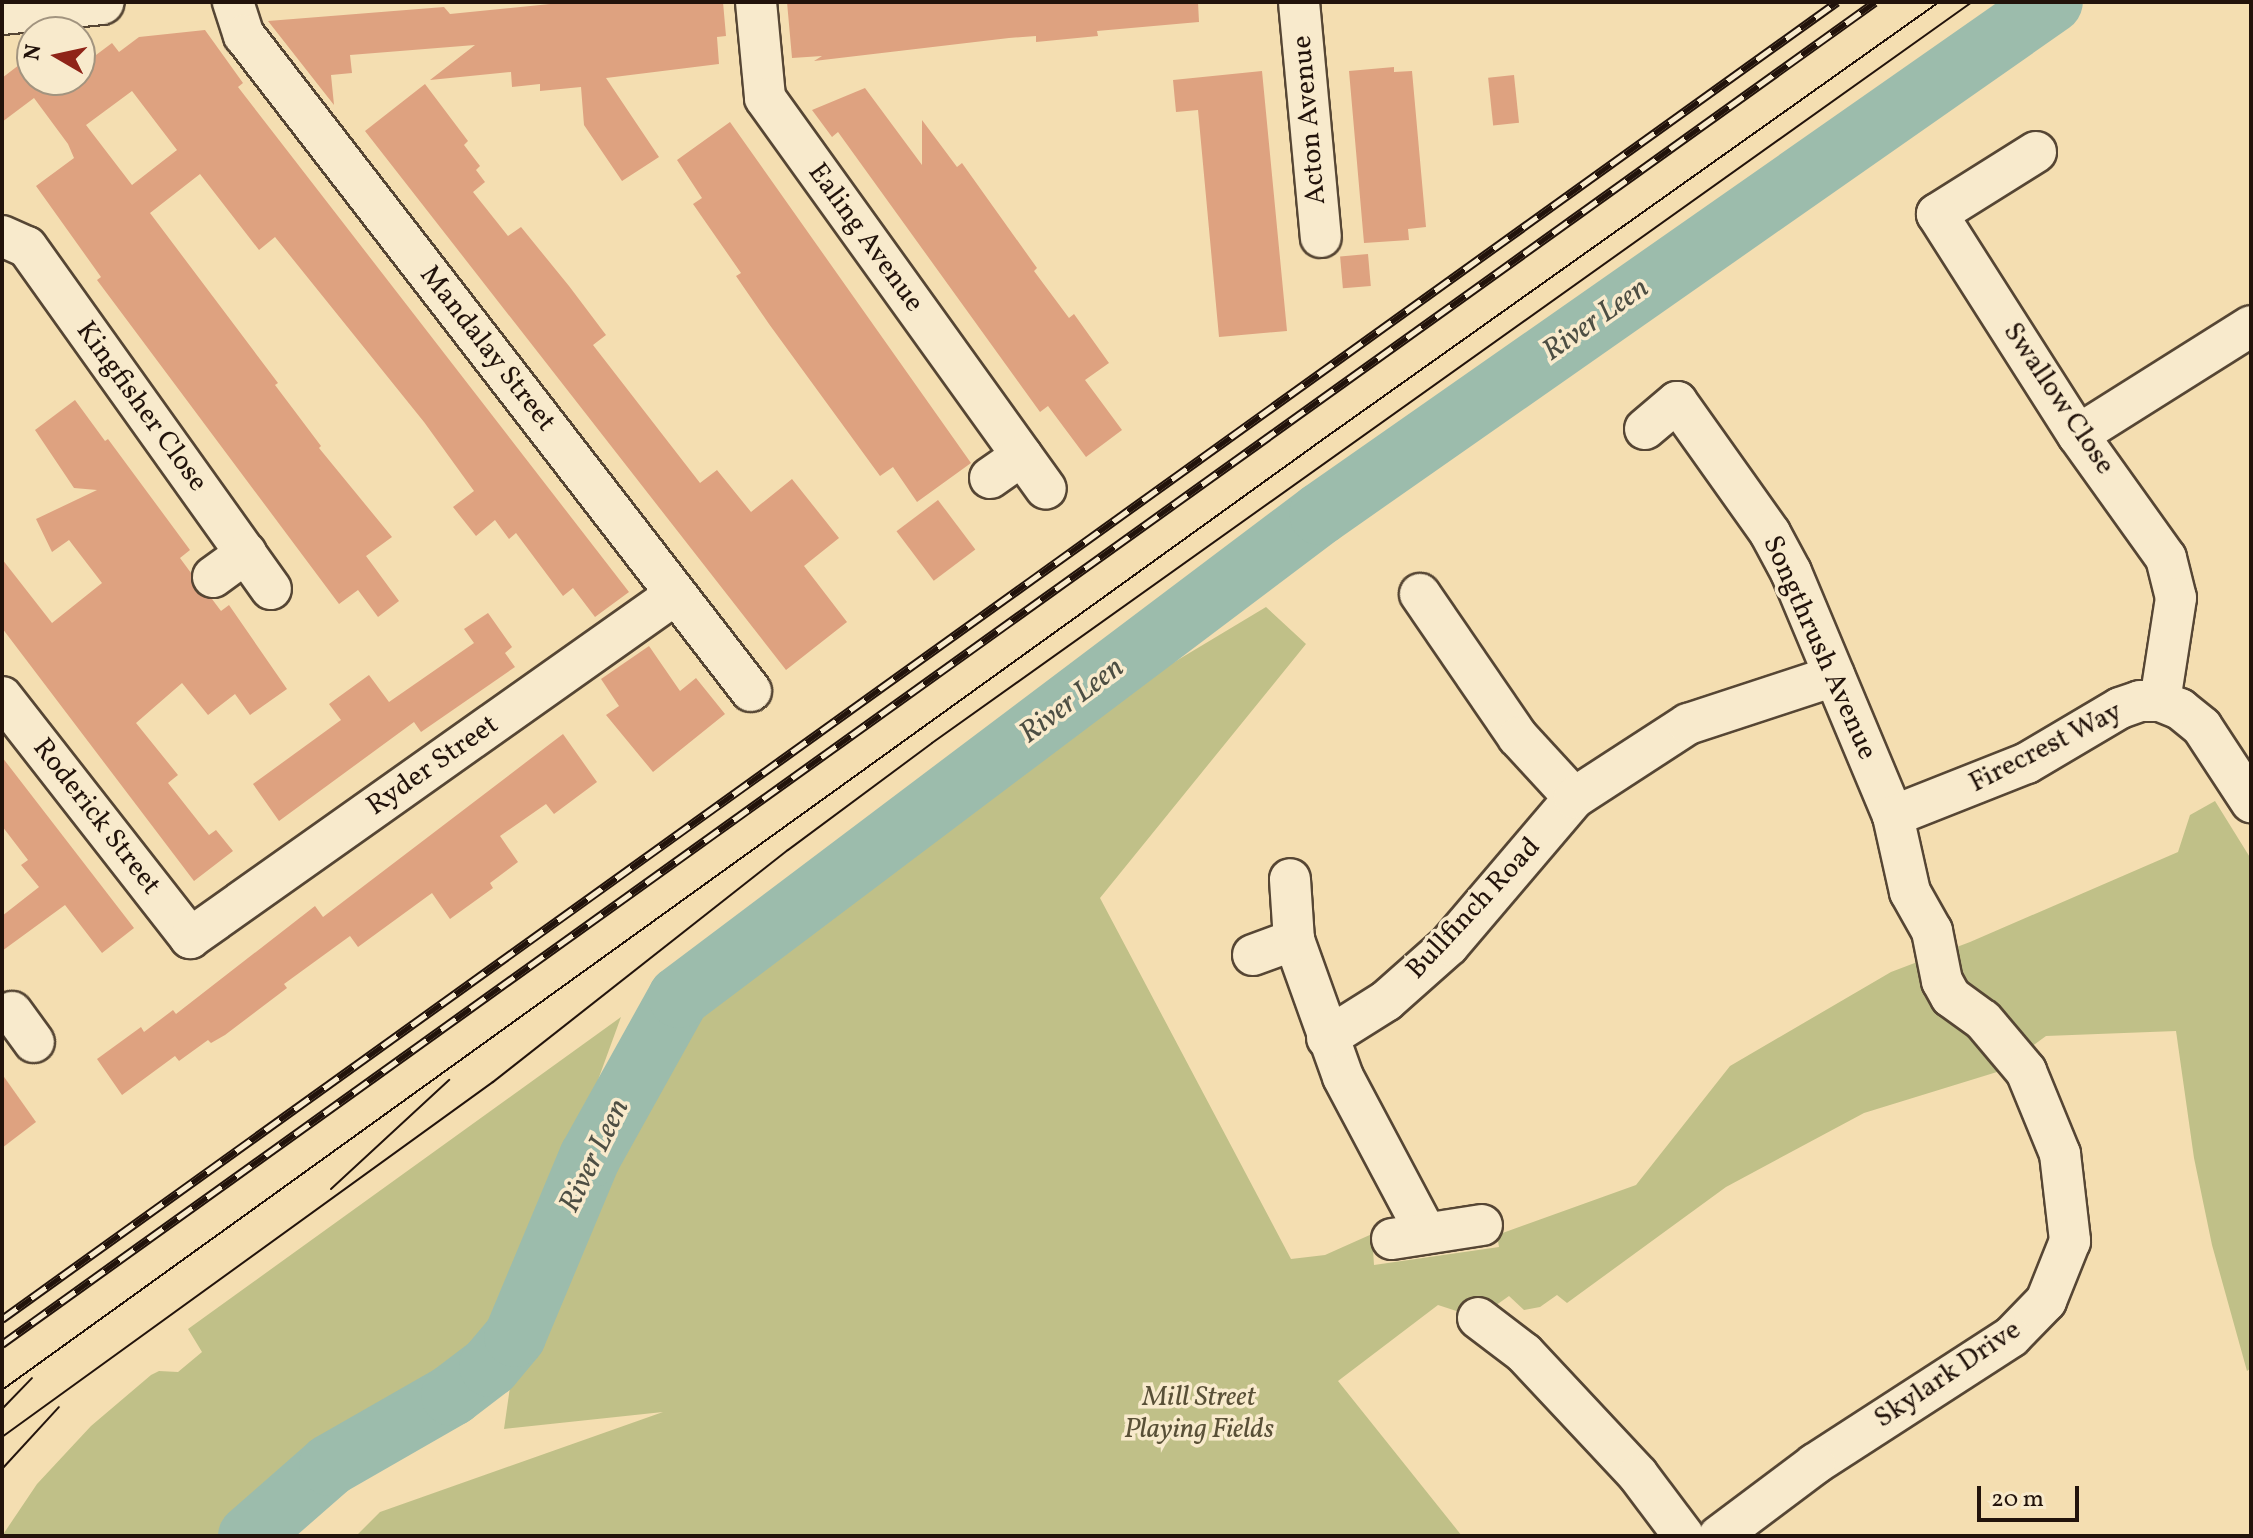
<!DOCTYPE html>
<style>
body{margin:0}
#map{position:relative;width:2253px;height:1538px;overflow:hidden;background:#f4deb1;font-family:Vollkorn,serif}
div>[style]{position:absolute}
.green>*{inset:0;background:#c0c088}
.river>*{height:62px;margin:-31px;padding:0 31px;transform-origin:31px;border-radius:31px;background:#9cbcac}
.building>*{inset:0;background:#dea280;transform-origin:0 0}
.roads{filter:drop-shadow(2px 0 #564634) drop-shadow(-2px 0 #564634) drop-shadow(0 2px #564634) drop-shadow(0 -2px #564634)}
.minor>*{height:40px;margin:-20px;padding:0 20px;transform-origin:20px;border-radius:20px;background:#f8eacc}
.secondary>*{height:44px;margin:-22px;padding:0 22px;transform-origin:22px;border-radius:22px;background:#f8eacc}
.tram>*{height:2px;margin:-1px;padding:0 1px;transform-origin:1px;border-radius:1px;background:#22130b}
.rail>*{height:9px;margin-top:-4.5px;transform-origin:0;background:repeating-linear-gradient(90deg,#f8eacc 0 18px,#22130b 0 36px);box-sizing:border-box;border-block:2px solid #22130b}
span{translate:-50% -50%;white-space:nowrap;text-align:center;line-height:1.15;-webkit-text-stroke:7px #f8eacc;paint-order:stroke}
.street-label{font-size:28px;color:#22130b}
.park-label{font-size:28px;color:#595037;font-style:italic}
.water-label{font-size:30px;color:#4d4e43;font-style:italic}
.frame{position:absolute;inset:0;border:4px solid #22130b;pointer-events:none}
.north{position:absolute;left:16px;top:16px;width:80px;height:80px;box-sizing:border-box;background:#f8eacc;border:2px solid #a2947f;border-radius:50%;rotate:279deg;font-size:22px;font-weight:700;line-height:32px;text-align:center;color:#22130b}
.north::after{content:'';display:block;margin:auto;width:28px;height:36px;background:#8f2418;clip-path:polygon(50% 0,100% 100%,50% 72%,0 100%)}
.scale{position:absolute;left:1977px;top:1486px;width:102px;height:36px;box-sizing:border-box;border:4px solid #22130b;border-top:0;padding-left:10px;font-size:24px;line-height:28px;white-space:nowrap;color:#22130b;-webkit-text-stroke:6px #f8eacc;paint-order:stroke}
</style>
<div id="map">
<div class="green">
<div style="clip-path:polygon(1266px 607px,1306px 644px,1100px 898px,1291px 1259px,1325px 1255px,1372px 1234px,1374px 1265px,1499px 1247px,1497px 1235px,1636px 1185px,1730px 1066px,1891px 972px,1970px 942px,2178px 852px,2190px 815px,2215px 801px,2251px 859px,2251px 1368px,2247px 1371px,2212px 1245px,2194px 1158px,2176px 1031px,2046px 1036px,1997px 1072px,1864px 1113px,1726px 1187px,1567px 1303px,1557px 1295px,1540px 1307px,1524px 1310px,1509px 1296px,1478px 1318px,1438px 1305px,1338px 1381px,1462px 1536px,356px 1536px,380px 1512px,663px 1412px,504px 1429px,513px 1366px,674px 992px,991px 772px)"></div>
<div style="clip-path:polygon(621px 1017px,506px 1332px,487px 1366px,465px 1388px,312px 1484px,252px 1536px,2px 1536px,37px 1484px,91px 1426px,151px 1375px,159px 1371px,178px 1372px,202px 1352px,188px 1329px)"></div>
</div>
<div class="river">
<div style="left:249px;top:1536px;width:108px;rotate:-41.2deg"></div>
<div style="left:330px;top:1465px;width:141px;rotate:-29.8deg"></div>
<div style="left:452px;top:1395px;width:48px;rotate:-37.3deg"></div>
<div style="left:490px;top:1366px;width:39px;rotate:-50deg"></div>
<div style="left:515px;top:1336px;width:194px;rotate:-67.3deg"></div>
<div style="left:590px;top:1157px;width:183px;rotate:-60.9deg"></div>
<div style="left:679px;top:997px;width:803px;rotate:-37deg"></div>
<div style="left:1320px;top:514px;width:893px;rotate:-34.97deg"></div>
</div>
<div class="building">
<div style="clip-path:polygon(570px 2px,723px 2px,726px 36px,717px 37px,719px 64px,606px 78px,659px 157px,622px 181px,584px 125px,581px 87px,540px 91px,540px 84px,512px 87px,511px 72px,430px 80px,475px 45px,350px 55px,352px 73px,331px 75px,334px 105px,268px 21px,444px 7px,450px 14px)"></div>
<div style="clip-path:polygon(787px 2px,1198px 2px,1199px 22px,1097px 31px,1098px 36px,1036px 42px,1036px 36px,1009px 38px,814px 61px,822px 56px,792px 58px)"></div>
<div style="clip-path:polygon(evenodd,205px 30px,243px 83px,238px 87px,629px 592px,595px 617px,573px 588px,563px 596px,516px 533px,509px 539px,495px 520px,476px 536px,453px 507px,474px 491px,424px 422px,275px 237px,259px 250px,200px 174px,150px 213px,278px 383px,275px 385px,321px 446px,319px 448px,392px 537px,366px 556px,399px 601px,378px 617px,358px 590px,339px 604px,97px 280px,101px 277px,36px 186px,74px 158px,68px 144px,34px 98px,2px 122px,2px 78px,32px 55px,32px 80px,80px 80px,80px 48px,88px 42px,96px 55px,112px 43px,119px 52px,139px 37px,205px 30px,132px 91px,177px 150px,132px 185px,86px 125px,132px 91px)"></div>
<div style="clip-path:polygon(1394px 67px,1394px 72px,1412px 71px,1426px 227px,1408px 229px,1409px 240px,1364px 243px,1349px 71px)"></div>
<div style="clip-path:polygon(1262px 71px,1287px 331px,1219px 337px,1198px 110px,1176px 112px,1173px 80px)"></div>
<div style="left:1514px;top:75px;width:48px;height:26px;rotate:84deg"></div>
<div style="clip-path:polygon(425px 84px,468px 141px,464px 145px,480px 166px,476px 170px,485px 182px,473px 192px,508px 236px,521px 227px,569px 286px,606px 335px,593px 345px,700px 483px,717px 470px,751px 512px,792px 479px,839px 538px,804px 566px,847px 622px,786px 670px,365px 131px)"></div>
<div style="clip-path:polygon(865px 88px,922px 165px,922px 120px,957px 167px,962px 163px,1037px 268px,1034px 271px,1069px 318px,1074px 314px,1109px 363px,1085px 380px,1122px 430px,1086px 457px,1048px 406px,1040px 412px,838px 132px,832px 137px,812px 110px)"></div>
<div style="clip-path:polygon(730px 122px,971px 463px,917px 502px,893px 467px,880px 476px,769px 324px,736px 276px,741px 273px,693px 204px,702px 198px,677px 160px)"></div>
<div style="left:1368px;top:254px;width:32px;height:28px;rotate:85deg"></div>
<div style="clip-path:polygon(75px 400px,105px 441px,108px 439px,190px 550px,180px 558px,191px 573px,195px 591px,212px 599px,221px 611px,229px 605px,287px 689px,250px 715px,235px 694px,208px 715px,182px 683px,136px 723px,178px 775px,168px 783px,209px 835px,216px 830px,233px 851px,194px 881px,2px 628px,2px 559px,52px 623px,102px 583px,69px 540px,52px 552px,36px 519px,97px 490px,74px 488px,35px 430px)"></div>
<div style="left:938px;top:500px;width:62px;height:52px;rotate:53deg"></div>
<div style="clip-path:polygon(488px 613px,512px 647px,505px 653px,515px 667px,421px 732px,414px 722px,279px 821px,253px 784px,341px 720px,329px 704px,369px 675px,389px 702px,474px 643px,464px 629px)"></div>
<div style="clip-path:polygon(649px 646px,680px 691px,696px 678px,725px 714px,653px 772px,606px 715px,619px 706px,601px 679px)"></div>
<div style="clip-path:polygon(563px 734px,597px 782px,554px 814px,546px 804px,500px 836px,518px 862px,490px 883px,493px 888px,450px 919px,432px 893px,358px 947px,350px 936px,284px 984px,287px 988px,225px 1035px,211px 1043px,208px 1040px,179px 1061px,175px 1056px,122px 1095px,97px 1059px,141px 1027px,144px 1032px,173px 1010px,176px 1014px,315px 906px,323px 917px)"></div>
<div style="clip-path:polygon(2px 757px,134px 928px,102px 953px,65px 905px,2px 951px,2px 916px,39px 887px,21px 865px,28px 860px,2px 826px)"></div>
<div style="clip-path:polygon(2px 1074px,36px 1122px,2px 1148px)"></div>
</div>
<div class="roads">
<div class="minor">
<div style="left:233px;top:2px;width:35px;rotate:72deg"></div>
<div style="left:244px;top:35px;width:829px;rotate:52.3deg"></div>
<div style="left:756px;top:2px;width:96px;rotate:84.6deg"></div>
<div style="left:765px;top:98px;width:481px;rotate:54.3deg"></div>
<div style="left:1299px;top:2px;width:236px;rotate:84.7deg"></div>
<div style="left:2036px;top:152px;width:117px;rotate:147.9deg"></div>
<div style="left:1937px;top:214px;width:262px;rotate:57.5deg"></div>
<div style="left:2078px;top:435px;width:151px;rotate:54.4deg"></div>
<div style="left:2166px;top:558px;width:41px;rotate:76deg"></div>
<div style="left:2176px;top:598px;width:104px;rotate:98.8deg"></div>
<div style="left:2px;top:236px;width:27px;rotate:24deg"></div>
<div style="left:27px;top:247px;width:420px;rotate:54.5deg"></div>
<div style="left:1645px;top:429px;width:42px;rotate:-40.2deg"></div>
<div style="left:1677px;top:402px;width:161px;rotate:54.6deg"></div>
<div style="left:1770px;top:533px;width:44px;rotate:61.7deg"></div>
<div style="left:1791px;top:572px;width:264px;rotate:67.3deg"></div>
<div style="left:1893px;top:816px;width:78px;rotate:77.4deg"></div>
<div style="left:1910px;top:892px;width:45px;rotate:60.6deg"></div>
<div style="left:1932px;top:931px;width:51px;rotate:78.7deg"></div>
<div style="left:1942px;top:981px;width:18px;rotate:61deg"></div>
<div style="left:1951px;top:997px;width:39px;rotate:36deg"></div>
<div style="left:1983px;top:1020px;width:67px;rotate:49.9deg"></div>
<div style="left:2026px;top:1071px;width:90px;rotate:67.7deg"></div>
<div style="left:2060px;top:1154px;width:88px;rotate:83.4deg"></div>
<div style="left:2070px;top:1241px;width:65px;rotate:111.8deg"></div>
<div style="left:2046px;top:1301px;width:50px;rotate:134.2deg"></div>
<div style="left:2011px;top:1337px;width:234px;rotate:147.1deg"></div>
<div style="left:1815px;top:1464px;width:120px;rotate:143.1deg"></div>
<div style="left:2078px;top:435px;width:204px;rotate:-32.2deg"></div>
<div style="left:990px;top:478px;width:39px;rotate:-35deg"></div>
<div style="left:213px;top:577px;width:41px;rotate:-36deg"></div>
<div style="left:1420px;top:594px;width:173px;rotate:55.6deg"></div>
<div style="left:1518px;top:737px;width:83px;rotate:47.4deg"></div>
<div style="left:2px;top:697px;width:306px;rotate:52deg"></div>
<div style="left:190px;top:938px;width:595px;rotate:-35.29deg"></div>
<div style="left:1893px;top:816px;width:144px;rotate:-21.6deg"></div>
<div style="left:2027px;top:763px;width:108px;rotate:-30.6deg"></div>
<div style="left:2120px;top:708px;width:21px;rotate:-19deg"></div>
<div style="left:2140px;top:701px;width:20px"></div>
<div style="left:2160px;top:701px;width:22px;rotate:22deg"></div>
<div style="left:2180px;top:709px;width:28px;rotate:39deg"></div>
<div style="left:2202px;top:727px;width:90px;rotate:56.8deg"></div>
<div style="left:1294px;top:940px;width:145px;rotate:70.3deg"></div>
<div style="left:1343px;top:1077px;width:177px;rotate:62deg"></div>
<div style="left:1253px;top:955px;width:44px;rotate:-20.1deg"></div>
<div style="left:1294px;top:940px;width:61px;rotate:-93.8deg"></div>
<div style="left:12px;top:1012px;width:37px;rotate:54deg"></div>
<div style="left:1327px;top:1038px;width:70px;rotate:-32.1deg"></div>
<div style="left:1386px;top:1001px;width:84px;rotate:-41.6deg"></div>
<div style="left:1449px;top:945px;width:193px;rotate:-49.6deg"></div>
<div style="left:1574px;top:798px;width:136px;rotate:-33deg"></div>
<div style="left:1688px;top:724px;width:154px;rotate:-18.2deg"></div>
<div style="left:1392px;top:1239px;width:91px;rotate:-8.8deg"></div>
<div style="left:1478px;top:1318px;width:58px;rotate:37.3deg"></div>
<div style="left:1524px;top:1353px;width:167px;rotate:46.9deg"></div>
<div style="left:1638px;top:1475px;width:76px;rotate:53deg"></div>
</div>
<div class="secondary">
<div style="left:2px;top:12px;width:100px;rotate:-5.7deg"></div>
</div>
</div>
<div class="tram">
<div style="left:331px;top:1189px;width:161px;rotate:-42.7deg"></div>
<div style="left:2px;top:1390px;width:1618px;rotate:-35.74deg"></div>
<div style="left:1315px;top:445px;width:765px;rotate:-35.37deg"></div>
<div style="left:2px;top:1409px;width:43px;rotate:-45.9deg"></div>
<div style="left:2px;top:1437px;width:606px;rotate:-35.87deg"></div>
<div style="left:493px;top:1082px;width:375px;rotate:-38.2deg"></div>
<div style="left:788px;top:850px;width:179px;rotate:-36.6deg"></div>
<div style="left:932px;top:743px;width:1277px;rotate:-35.47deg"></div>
<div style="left:2px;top:1469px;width:84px;rotate:-47.4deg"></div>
</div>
<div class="rail">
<div style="left:2px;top:1319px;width:2259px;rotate:-35.67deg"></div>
<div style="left:2px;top:1344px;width:2304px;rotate:-35.62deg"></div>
</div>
<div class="street-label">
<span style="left:1310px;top:120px;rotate:-95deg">Acton Avenue</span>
<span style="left:865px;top:238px;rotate:54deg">Ealing Avenue</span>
<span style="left:487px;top:349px;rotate:52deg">Mandalay Street</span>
<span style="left:2058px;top:399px;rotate:56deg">Swallow Close</span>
<span style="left:141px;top:407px;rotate:54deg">Kingfisher Close</span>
<span style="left:1819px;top:648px;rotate:66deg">Songthrush Avenue</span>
<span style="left:2046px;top:748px;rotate:-27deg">Firecrest Way</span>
<span style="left:433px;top:766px;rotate:-35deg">Ryder Street</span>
<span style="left:96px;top:817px;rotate:52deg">Roderick Street</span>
<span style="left:1474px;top:909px;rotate:-47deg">Bullfinch Road</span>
<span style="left:1948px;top:1375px;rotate:-34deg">Skylark Drive</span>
</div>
<div class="park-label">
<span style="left:1199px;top:1414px">Mill Street<br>Playing Fields</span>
</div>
<div class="water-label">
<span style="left:1596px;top:320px;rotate:-35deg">River Leen</span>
<span style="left:1072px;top:701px;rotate:-37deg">River Leen</span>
<span style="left:595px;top:1156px;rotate:-64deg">River Leen</span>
</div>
<div class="frame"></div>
<div class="north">N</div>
<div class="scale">20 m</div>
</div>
